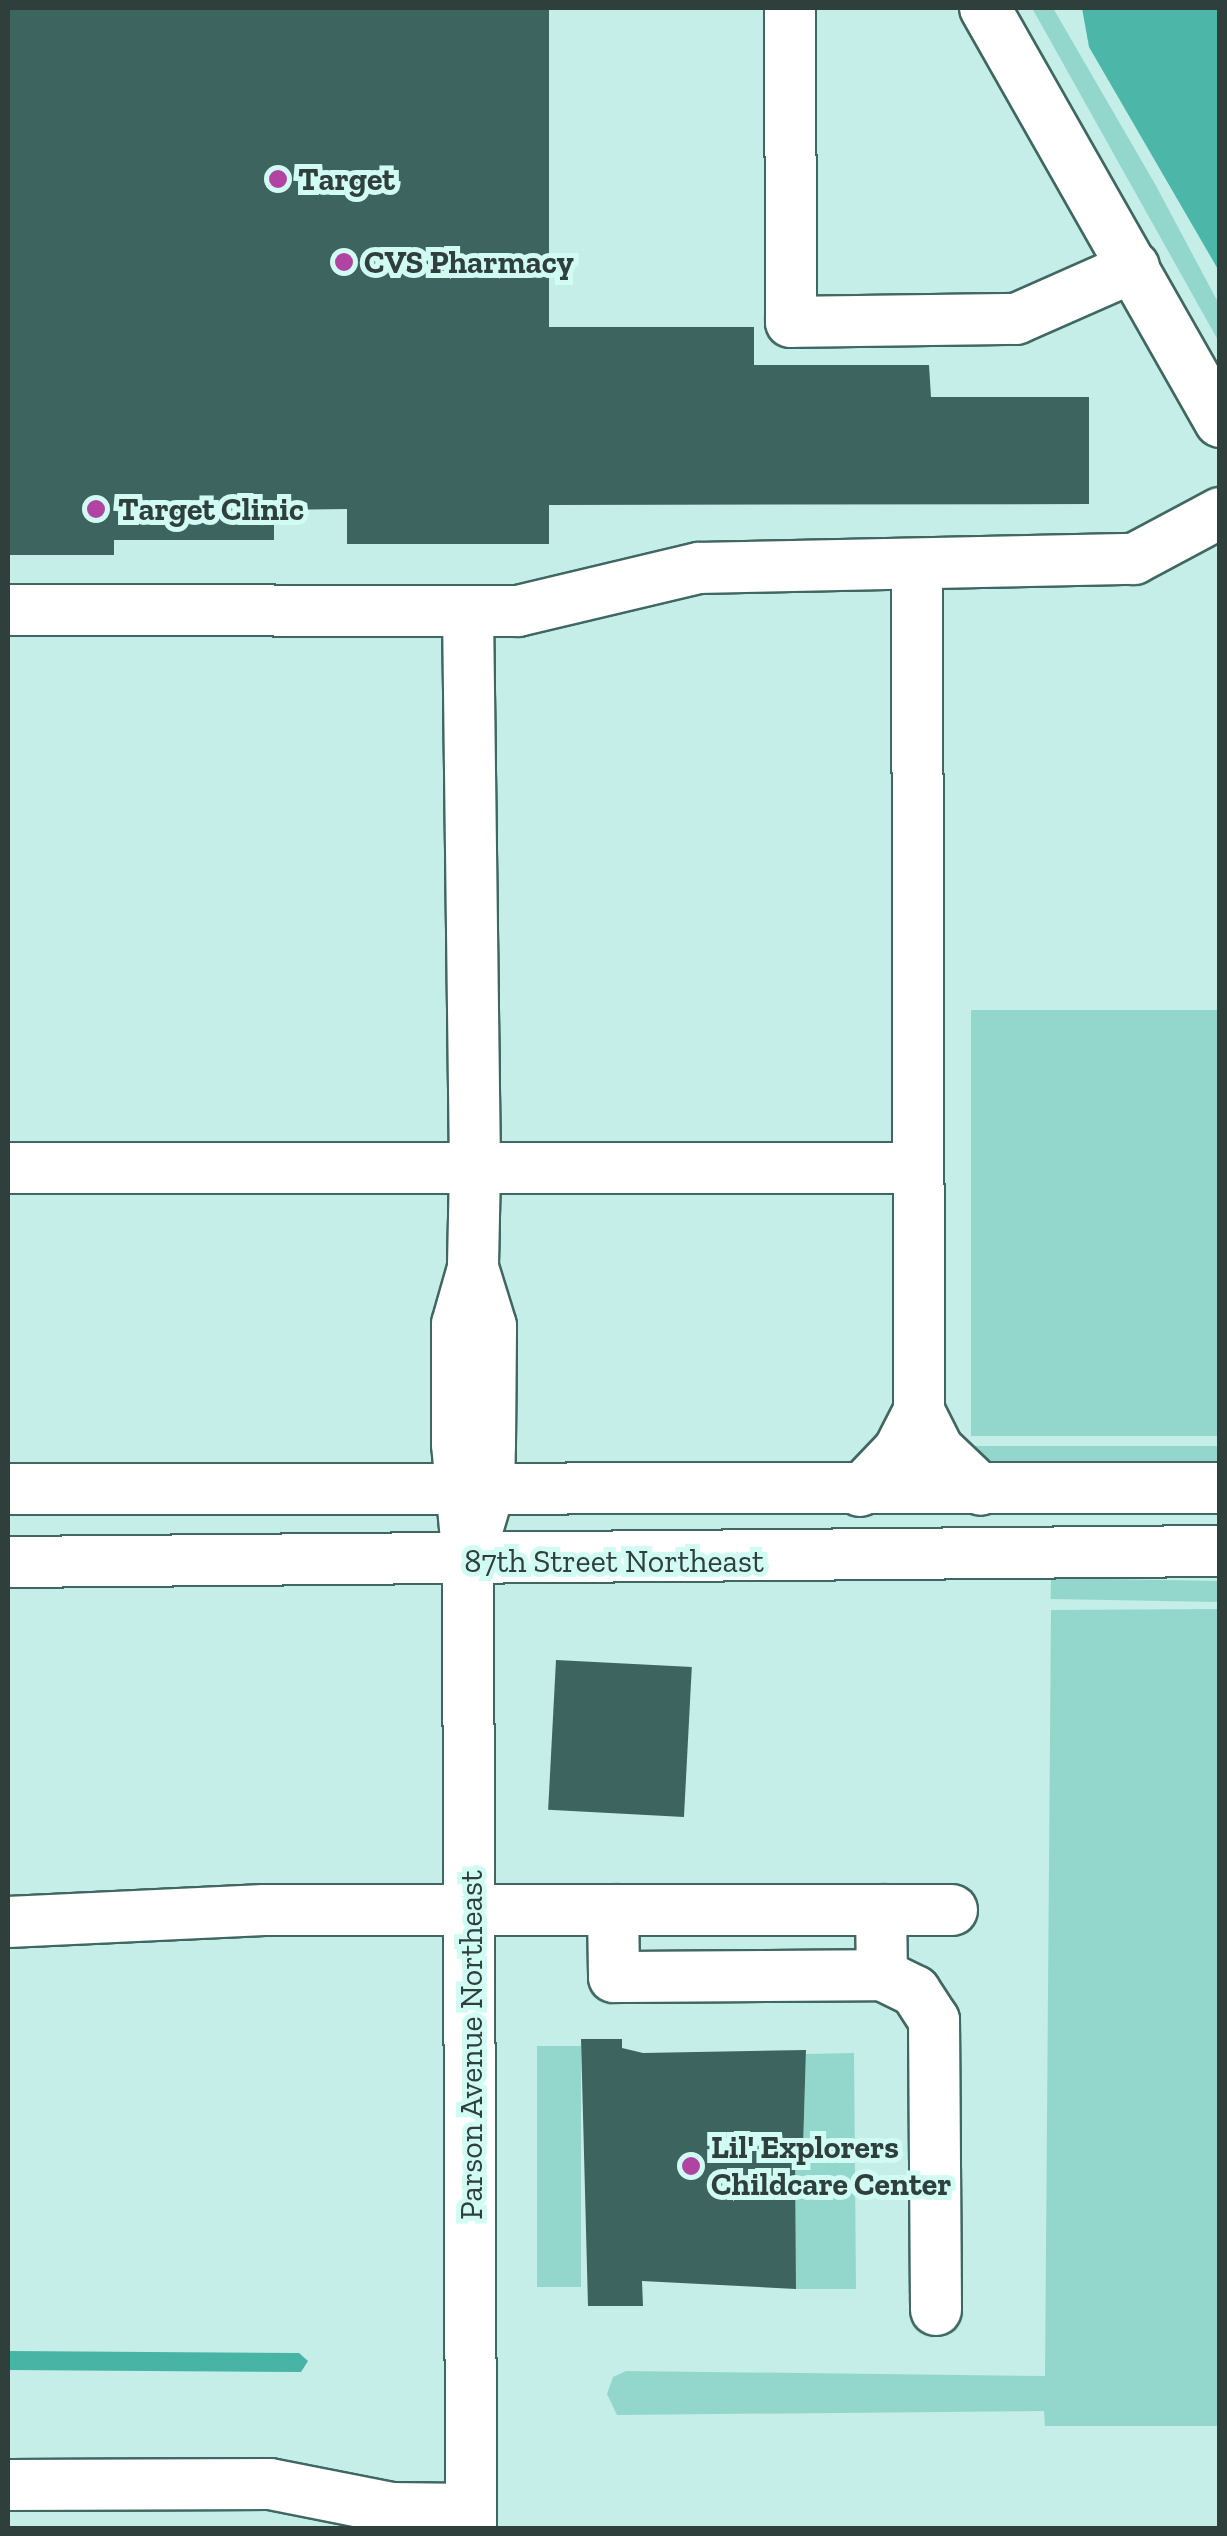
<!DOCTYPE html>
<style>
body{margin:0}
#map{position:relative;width:1227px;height:2536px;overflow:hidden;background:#c4eee7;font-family:"Zilla Slab",serif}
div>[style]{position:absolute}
.green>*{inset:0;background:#93d7cc;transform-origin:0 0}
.forest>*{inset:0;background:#4cb7a9}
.water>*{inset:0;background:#47b4a5}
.building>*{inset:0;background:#3d645e;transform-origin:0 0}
.roads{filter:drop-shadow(2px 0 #406761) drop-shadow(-2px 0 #406761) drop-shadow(0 2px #406761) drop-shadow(0 -2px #406761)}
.minor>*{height:50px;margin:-25px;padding:0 25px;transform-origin:25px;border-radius:25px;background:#fff}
.dots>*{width:28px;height:28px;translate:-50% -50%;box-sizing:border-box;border:5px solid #d1fcf4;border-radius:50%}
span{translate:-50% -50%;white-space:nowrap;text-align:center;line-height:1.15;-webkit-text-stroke:10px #d1fcf4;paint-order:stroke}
.poi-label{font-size:32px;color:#2e3f3c;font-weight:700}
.left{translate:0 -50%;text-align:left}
.street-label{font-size:32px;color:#2e3f3c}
.frame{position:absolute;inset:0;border:10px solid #2e3f3c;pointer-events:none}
</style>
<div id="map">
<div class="green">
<div style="clip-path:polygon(1032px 8px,1053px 8px,1155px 184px,1219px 304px,1219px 342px)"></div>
<div style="left:971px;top:1010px;width:248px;height:426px"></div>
<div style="left:1219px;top:1446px;width:18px;height:249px;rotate:90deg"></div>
<div style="left:1051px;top:1578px;width:168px;height:21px;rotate:1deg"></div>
<div style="clip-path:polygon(1219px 1609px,1219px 2426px,1045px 2426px,1044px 2411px,617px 2415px,607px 2394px,613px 2377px,626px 2371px,1045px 2376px,1051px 1610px)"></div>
<div style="left:537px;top:2046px;width:44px;height:241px"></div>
<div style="clip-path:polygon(854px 2053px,856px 2289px,796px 2289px,795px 2148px,803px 2148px,806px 2054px)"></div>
</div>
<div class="forest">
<div style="clip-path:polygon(1082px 8px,1219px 8px,1219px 271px,1089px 47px)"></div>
</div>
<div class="water">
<div style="clip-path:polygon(8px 2351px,299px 2353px,308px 2361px,301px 2372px,8px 2370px)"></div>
</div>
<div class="building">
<div style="clip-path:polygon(8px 8px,549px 8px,549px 327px,754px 327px,754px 365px,929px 365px,931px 397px,1089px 397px,1089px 504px,549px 505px,549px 544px,347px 544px,347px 509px,274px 510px,274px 540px,114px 540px,114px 555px,8px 555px)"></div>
<div style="left:556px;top:1660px;width:136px;height:150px;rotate:3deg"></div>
<div style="clip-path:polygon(581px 2039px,622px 2039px,622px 2048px,643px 2053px,806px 2050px,803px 2148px,795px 2148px,796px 2289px,642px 2281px,643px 2306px,588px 2306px)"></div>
</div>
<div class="roads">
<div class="minor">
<div style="left:790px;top:8px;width:314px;rotate:89.8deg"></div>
<div style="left:791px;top:322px;width:225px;rotate:-0.8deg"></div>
<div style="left:1016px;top:319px;width:129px;rotate:-23.8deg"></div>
<div style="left:985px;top:8px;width:476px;rotate:60.4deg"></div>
<div style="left:917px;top:566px;width:845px;rotate:89.86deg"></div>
<div style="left:8px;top:610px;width:510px;rotate:0.11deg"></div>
<div style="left:518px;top:611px;width:186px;rotate:-13.4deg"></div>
<div style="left:699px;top:568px;width:435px;rotate:-1.2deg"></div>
<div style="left:1134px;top:559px;width:98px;rotate:-28.1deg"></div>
<div style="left:468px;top:611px;width:558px;rotate:89.28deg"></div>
<div style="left:475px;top:1169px;width:99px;rotate:91.2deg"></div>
<div style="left:473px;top:1268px;width:58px;rotate:105.9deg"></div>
<div style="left:457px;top:1324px;width:120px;rotate:90deg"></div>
<div style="left:457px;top:1444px;width:118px;rotate:84.6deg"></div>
<div style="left:468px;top:1561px;width:74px;rotate:-73.5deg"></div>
<div style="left:489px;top:1490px;width:46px;rotate:-88.8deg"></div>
<div style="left:490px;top:1444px;width:118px;rotate:-89.5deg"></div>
<div style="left:491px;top:1326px;width:61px;rotate:-107.2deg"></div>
<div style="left:8px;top:1168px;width:910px"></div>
<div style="left:8px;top:1489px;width:1212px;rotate:-0.05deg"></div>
<div style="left:860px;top:1491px;width:57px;rotate:-46.4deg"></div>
<div style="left:899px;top:1450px;width:44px;rotate:-62.9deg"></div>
<div style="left:919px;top:1411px;width:42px;rotate:63.4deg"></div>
<div style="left:938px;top:1449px;width:59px;rotate:43.6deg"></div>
<div style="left:468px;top:1561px;width:967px;rotate:89.82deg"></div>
<div style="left:8px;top:1562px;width:1212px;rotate:-0.52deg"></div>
<div style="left:613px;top:1910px;width:67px;rotate:89.1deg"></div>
<div style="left:614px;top:1977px;width:268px;rotate:-0.4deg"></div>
<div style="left:882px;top:1975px;width:65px;rotate:-90.9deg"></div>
<div style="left:8px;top:1922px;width:256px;rotate:-2.7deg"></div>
<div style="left:264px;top:1910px;width:688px"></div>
<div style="left:882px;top:1975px;width:37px;rotate:26deg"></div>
<div style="left:915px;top:1991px;width:35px;rotate:57deg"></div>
<div style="left:934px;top:2020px;width:290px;rotate:89.6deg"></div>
<div style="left:8px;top:2485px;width:262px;rotate:-0.2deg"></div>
<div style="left:270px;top:2484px;width:123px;rotate:11.2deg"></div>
<div style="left:391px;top:2508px;width:80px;rotate:0.7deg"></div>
</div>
</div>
<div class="dots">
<div style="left:278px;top:179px;background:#b144a3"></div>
<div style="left:344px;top:262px;background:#b144a3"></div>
<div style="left:96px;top:509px;background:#b144a3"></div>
<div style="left:691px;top:2166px;background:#b144a3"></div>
</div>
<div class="poi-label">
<span class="left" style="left:298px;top:179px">Target</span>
<span class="left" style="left:364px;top:262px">CVS Pharmacy</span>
<span class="left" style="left:118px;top:509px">Target Clinic</span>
<span class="left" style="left:711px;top:2166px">Lil' Explorers<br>Childcare Center</span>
</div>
<div class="street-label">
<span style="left:614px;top:1561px">87th Street Northeast</span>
<span style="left:471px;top:2045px;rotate:-90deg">Parson Avenue Northeast</span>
</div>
<div class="frame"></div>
</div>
